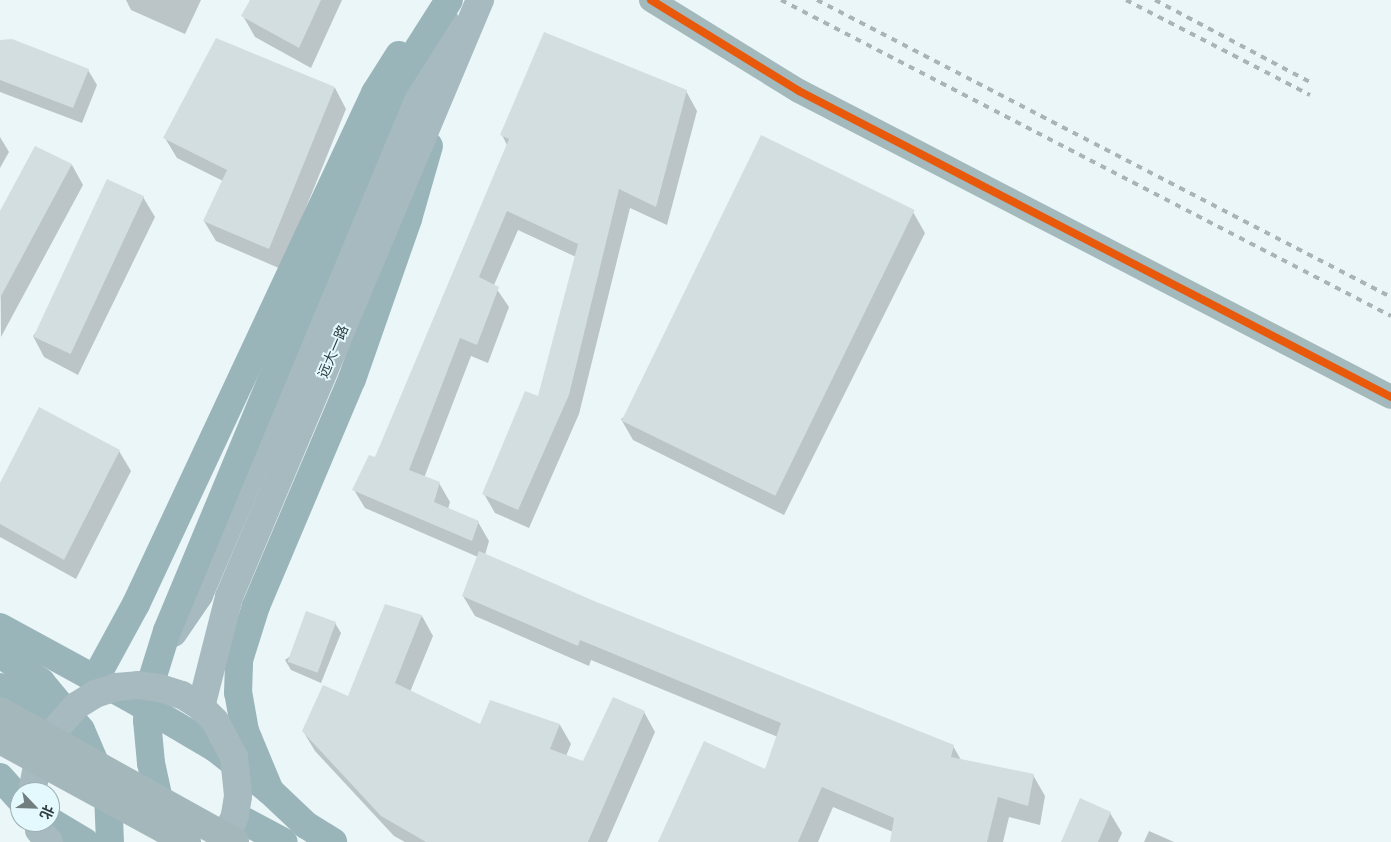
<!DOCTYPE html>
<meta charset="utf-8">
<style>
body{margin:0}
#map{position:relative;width:1391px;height:842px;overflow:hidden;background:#eaf6f8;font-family:Literata,"Noto Sans SC",serif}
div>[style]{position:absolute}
.shadow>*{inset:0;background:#0003}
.building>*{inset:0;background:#d2dee0;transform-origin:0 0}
.street>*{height:24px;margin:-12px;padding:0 12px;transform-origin:12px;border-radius:12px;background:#a3b9bc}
.secondary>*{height:28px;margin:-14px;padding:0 14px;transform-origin:14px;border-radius:14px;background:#9ab5b9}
.primary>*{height:28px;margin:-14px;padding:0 14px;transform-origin:14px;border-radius:14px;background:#a6babf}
.rail>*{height:4px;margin-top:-2px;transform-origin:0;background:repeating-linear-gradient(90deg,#a7b5b8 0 6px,transparent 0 12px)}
.secondary-bridge>*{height:28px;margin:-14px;padding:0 14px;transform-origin:14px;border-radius:14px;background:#9ab5b9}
.primary-bridge>*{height:28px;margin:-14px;padding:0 14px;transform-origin:14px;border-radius:14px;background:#a6babf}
.highway-bridge>*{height:28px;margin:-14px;padding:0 14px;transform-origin:14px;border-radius:14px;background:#a4b7bb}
.cycleway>*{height:8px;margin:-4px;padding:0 4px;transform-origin:4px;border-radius:4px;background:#e8590c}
span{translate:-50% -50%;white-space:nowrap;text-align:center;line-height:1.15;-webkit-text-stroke:4px #e4f9fe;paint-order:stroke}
.street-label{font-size:14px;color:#2f3d40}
.north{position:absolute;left:10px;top:782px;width:50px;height:50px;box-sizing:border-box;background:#e4f9fe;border:1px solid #9caeb2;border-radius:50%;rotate:114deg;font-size:14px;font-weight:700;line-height:20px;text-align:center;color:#2f3d40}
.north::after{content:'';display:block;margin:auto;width:18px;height:22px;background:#707e80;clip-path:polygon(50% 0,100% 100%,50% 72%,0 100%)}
</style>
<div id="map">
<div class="shadow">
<div style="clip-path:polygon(126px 0,201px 0,185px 34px,131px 10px)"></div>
<div style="clip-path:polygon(251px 0,342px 0,311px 68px,255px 37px,243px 16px)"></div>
<div style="clip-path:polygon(216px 40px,335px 88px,346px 109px,281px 269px,216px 241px,204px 221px,223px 181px,177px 158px,165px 138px)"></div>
<div style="clip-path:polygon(0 41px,88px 70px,97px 85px,82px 123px,0 92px)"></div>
<div style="clip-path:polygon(686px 91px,697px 111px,667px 225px,630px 208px,579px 414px,529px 528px,495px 513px,484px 494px,539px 398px,576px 257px,518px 230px,494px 285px,509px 307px,488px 363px,471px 356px,424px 478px,439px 483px,450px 502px,448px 509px,478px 522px,489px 541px,485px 555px,593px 602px,953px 746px,961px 760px,1033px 775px,1045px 796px,1040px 825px,1009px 817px,1003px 842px,892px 842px,893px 832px,833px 807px,818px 842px,659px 842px,765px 770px,778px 737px,591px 660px,589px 666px,475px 616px,463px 596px,478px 557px,365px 508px,354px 490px,375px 459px,507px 145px,502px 135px)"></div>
<div style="clip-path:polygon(0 137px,9px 152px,0 168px)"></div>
<div style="clip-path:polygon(72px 165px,83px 185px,1px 337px,0 213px)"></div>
<div style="clip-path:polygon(143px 197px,155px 217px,78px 375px,44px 357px,33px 336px)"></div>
<div style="clip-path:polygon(913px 212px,925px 233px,784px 515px,633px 440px,621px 419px)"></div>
<div style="clip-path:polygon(119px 451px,131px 471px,76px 579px,0 537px,0 485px)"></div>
<div style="clip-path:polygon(422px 616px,433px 636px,410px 692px,481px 726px,560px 725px,571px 744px,566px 756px,584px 762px,644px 712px,655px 732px,607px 842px,405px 842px,394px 836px,315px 751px,303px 731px,349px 698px)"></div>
<div style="clip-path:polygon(335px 623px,341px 633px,321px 683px,291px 670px,285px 660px)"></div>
<div style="clip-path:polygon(1110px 813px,1122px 833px,1118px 842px,1063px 842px)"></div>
<div style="clip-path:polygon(1149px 831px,1174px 842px,1144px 842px)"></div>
</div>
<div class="building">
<div style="clip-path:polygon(250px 0,321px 0,299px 48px,241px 16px)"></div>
<div style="clip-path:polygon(544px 32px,687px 90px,656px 207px,619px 189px,569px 395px,518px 510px,482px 494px,525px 391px,538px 396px,578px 244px,507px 211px,479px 277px,499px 287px,477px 345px,460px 338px,409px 470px,440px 482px,434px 502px,479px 521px,472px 541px,352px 490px,369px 455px,375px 457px,509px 139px,500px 135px)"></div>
<div style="clip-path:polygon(216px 38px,335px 87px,269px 249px,203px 221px,227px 170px,163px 138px)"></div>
<div style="clip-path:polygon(12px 39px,89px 69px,73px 108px,0 80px,0 40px)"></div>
<div style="left:761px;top:135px;width:171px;height:318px;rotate:26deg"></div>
<div style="clip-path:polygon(35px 146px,72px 164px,0 298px,0 211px)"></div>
<div style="left:107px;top:179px;width:41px;height:174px;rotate:25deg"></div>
<div style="clip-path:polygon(39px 407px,120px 450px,64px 560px,0 524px,0 483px)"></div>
<div style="clip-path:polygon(479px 551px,594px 601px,954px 745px,951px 757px,1034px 774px,1028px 806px,998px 797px,987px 842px,890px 842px,894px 818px,822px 787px,798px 842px,658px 842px,704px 741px,765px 769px,781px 723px,580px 640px,578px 646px,462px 596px)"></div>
<div style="clip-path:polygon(385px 604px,422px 615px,395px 683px,480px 724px,490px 700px,560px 724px,550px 749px,583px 761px,613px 697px,645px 711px,588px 842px,426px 842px,381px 816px,302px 731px,323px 685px,348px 696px)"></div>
<div style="left:306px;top:611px;width:32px;height:54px;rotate:20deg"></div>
<div style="clip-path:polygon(1080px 798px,1111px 812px,1098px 842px,1061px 842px)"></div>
</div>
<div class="street">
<div style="left:651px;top:0;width:174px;rotate:31.6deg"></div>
<div style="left:799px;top:91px;width:666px;rotate:27.33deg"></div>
</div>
<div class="secondary">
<div style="left:0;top:627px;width:148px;rotate:28.6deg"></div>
<div style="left:130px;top:698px;width:99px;rotate:30.5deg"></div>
<div style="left:215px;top:748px;width:70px;rotate:38deg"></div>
<div style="left:270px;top:791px;width:50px;rotate:43.4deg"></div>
<div style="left:306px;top:825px;width:32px;rotate:32deg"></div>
<div style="left:94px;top:681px;width:88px;rotate:-61.4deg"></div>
<div style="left:136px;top:604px;width:564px;rotate:-64.93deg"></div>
<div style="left:375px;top:93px;width:45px;rotate:-57.7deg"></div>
<div style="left:0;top:687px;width:68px;rotate:30deg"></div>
<div style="left:0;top:777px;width:30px;rotate:48deg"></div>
<div style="left:270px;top:791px;width:65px;rotate:-112.6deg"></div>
<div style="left:245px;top:731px;width:39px;rotate:-100deg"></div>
<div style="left:238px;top:693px;width:33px;rotate:-88deg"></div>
<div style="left:239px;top:660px;width:57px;rotate:-72.5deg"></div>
<div style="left:256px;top:606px;width:246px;rotate:-67.1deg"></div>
<div style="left:352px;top:379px;width:170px;rotate:-70.7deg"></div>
<div style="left:408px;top:219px;width:76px;rotate:-74deg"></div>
<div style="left:235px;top:816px;width:55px;rotate:28deg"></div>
<div style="left:50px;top:821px;width:41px;rotate:31deg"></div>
</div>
<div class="primary">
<div style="left:173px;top:633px;width:46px;rotate:-55.6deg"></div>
<div style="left:199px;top:595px;width:625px;rotate:-66.84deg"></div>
<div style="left:201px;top:707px;width:114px;rotate:-75.7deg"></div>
<div style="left:229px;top:597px;width:648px;rotate:-67.2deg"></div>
</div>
<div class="rail">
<div style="left:781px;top:0;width:687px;rotate:27.39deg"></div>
<div style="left:817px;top:0;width:646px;rotate:27.36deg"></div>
<div style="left:1126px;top:0;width:207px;rotate:27.3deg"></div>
<div style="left:1155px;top:0;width:178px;rotate:27.9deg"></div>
</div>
<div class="secondary-bridge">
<div style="left:0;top:654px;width:50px;rotate:34.3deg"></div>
<div style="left:41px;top:682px;width:62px;rotate:50.2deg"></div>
<div style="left:81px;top:730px;width:69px;rotate:66.8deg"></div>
<div style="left:108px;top:793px;width:49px;rotate:87.7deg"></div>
<div style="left:163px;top:818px;width:56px;rotate:-102.3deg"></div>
<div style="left:151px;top:763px;width:43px;rotate:-95.3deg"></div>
<div style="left:147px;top:720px;width:41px;rotate:-83deg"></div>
<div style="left:152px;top:679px;width:50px;rotate:-72.6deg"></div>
<div style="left:167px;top:631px;width:588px;rotate:-67.4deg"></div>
<div style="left:393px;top:88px;width:104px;rotate:-57.5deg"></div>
</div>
<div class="primary-bridge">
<div style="left:32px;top:792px;width:36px;rotate:-79deg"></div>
<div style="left:39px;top:757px;width:21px;rotate:-65deg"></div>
<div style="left:48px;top:738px;width:43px;rotate:-48.8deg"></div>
<div style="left:76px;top:706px;width:22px;rotate:-32deg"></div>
<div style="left:95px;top:694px;width:22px;rotate:-18deg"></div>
<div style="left:116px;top:687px;width:22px;rotate:-5deg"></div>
<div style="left:138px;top:685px;width:22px;rotate:8deg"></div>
<div style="left:160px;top:688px;width:23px;rotate:18deg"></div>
<div style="left:182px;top:695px;width:22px;rotate:32deg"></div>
<div style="left:201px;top:707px;width:20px;rotate:45deg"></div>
<div style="left:215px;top:721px;width:41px;rotate:62.2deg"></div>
<div style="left:234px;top:757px;width:39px;rotate:84deg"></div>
<div style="left:238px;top:796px;width:20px;rotate:99deg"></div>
<div style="left:235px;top:816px;width:29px;rotate:115deg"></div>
<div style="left:39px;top:830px;width:16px;rotate:50deg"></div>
</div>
<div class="highway-bridge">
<div style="left:0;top:711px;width:269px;rotate:29.1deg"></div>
<div style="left:0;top:740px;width:213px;rotate:28.6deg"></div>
</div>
<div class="cycleway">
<div style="left:651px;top:0;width:174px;rotate:31.6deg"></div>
<div style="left:799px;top:91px;width:666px;rotate:27.33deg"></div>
</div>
<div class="street-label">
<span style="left:332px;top:351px;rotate:-67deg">远大一路</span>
</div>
<div class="north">北</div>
</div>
